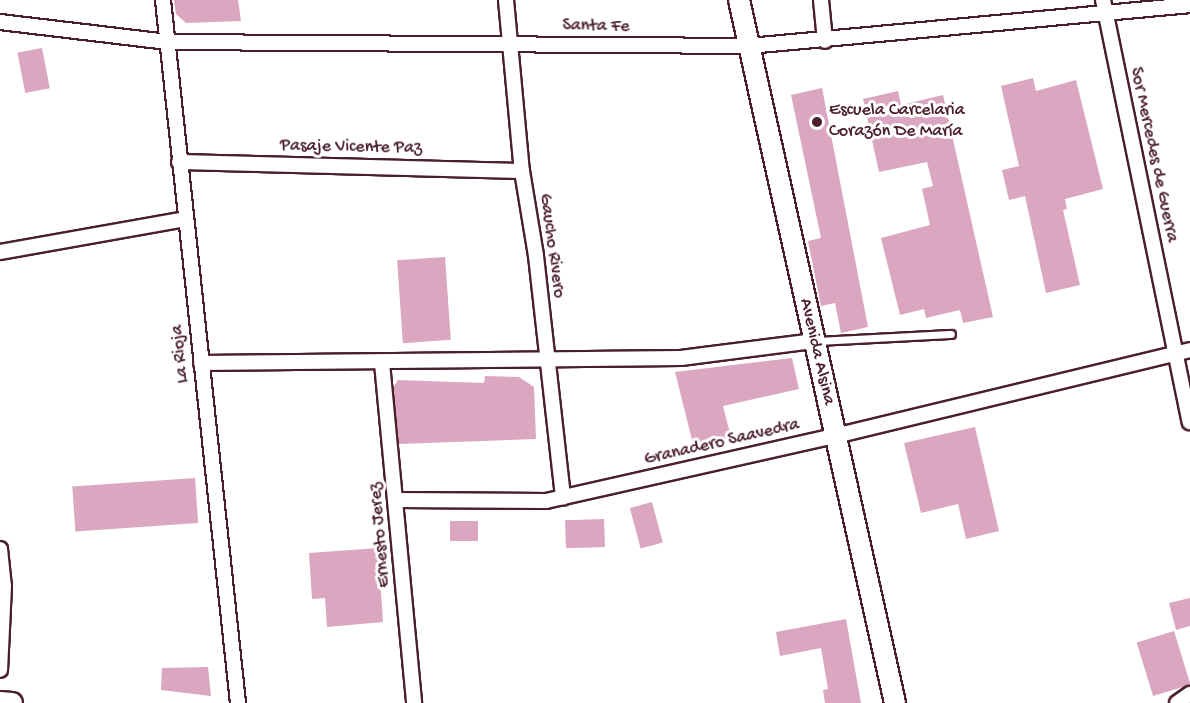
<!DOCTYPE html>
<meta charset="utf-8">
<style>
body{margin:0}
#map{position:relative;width:1190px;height:703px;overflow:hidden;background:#fff;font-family:"Gochi Hand",sans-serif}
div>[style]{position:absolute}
.building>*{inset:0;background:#daa6c0;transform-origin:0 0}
.roads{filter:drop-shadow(2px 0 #4a1f2b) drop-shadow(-2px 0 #4a1f2b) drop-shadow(0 2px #4a1f2b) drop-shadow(0 -2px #4a1f2b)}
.lane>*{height:7px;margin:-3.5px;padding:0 3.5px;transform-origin:3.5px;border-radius:3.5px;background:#fff}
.street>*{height:14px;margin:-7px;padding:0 7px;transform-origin:7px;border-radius:7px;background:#fff}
.secondary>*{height:20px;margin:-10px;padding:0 10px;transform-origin:10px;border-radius:10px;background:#fff}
.dots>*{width:16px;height:16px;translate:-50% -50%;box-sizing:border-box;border:3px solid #fff;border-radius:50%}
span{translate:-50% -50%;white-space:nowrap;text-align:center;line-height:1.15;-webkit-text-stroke:6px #fff;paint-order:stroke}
.street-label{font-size:18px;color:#4a1f2b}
.poi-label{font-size:18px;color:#4a1f2b}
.left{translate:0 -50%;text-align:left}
</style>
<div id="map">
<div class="building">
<div style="clip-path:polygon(174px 0,238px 0,241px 21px,186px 23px,176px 14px)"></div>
<div style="left:42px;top:48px;width:41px;height:25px;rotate:79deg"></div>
<div style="clip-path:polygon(1033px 78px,1036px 91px,1076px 80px,1103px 189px,1065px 199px,1067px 209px,1063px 210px,1080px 285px,1046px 293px,1025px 196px,1009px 200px,1002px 170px,1019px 166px,1001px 86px)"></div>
<div style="clip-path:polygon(822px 88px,868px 327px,841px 333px,835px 303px,821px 306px,808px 241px,821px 238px,791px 95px)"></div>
<div style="clip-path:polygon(898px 91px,901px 105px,943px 95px,993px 317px,963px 323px,960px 310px,926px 318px,924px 309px,900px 315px,881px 238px,930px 225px,922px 189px,933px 186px,927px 162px,879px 172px,863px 99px)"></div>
<div style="left:445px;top:257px;width:83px;height:48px;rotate:86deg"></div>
<div style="clip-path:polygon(792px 358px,799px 389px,723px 406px,732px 441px,694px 448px,675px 372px)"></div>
<div style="clip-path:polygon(485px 376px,519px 377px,534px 387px,536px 439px,399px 444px,393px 388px,398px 380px,484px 383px)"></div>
<div style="clip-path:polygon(975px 427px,999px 531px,966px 539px,958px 504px,921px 513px,904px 443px)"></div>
<div style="left:195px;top:478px;width:45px;height:123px;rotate:86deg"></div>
<div style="left:652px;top:502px;width:42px;height:23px;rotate:75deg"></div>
<div style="left:604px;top:519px;width:28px;height:39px;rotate:88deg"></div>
<div style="left:478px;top:521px;width:20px;height:28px;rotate:90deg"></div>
<div style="clip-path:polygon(378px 548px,383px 622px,327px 627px,325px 598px,312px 599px,309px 553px)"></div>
<div style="clip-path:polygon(1190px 598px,1190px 626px,1176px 630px,1169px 603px)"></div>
<div style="clip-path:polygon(846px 619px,861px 703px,825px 703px,823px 690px,828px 689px,821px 648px,780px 656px,776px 632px)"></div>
<div style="left:1174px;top:631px;width:56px;height:39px;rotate:73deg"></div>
<div style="clip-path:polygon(208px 667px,211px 696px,161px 690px,162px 668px)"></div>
</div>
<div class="roads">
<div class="lane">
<div style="left:816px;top:341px;width:135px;rotate:-3deg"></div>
</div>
<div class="street">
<div style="left:163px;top:0;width:707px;rotate:83.91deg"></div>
<div style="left:506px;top:0;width:172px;rotate:84.7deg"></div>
<div style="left:522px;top:171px;width:86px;rotate:80.6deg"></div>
<div style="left:536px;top:256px;width:243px;rotate:83.6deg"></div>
<div style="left:821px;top:0;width:41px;rotate:84.4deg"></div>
<div style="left:1103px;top:0;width:431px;rotate:78.4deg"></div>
<div style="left:0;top:22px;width:168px;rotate:6.8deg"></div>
<div style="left:167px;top:42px;width:582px;rotate:0.39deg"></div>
<div style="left:749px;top:46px;width:443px;rotate:-5.3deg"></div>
<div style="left:179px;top:162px;width:343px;rotate:1.5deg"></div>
<div style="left:0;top:252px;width:188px;rotate:-10.1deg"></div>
<div style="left:201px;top:363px;width:480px;rotate:-0.6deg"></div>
<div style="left:681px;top:358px;width:133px;rotate:-7.3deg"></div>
<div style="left:382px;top:363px;width:342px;rotate:84.6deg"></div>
<div style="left:397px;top:500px;width:149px;rotate:0.4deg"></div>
<div style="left:546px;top:501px;width:296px;rotate:-12.7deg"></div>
<div style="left:835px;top:436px;width:365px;rotate:-13.6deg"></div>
<div style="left:0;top:549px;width:37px;rotate:84deg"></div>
<div style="left:4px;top:586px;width:84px;rotate:92.7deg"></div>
<div style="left:1177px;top:703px;width:16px;rotate:-35deg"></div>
</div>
<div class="secondary">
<div style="left:739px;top:0;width:720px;rotate:77.49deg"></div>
<div style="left:0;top:702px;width:12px;rotate:5deg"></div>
</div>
</div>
<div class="dots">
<div style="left:817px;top:122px;background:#4a1f2b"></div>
</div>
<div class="street-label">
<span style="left:596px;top:27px;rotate:1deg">Santa Fe</span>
<span style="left:351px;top:148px;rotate:1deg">Pasaje Vicente Paz</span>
<span style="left:1153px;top:155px;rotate:78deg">Sor Mercedes de Guerra</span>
<span style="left:551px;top:246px;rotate:82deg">Gaucho Rivero</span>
<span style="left:816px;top:352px;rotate:77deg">Avenida Alsina</span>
<span style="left:181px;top:354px;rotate:-96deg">La Rioja</span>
<span style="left:722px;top:443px;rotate:-13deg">Granadero Saavedra</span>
<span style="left:381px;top:535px;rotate:-95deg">Ernesto Jerez</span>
</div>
<div class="poi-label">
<span class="left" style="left:829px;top:122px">Escuela Carcelaria<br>Corazón De María</span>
</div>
</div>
